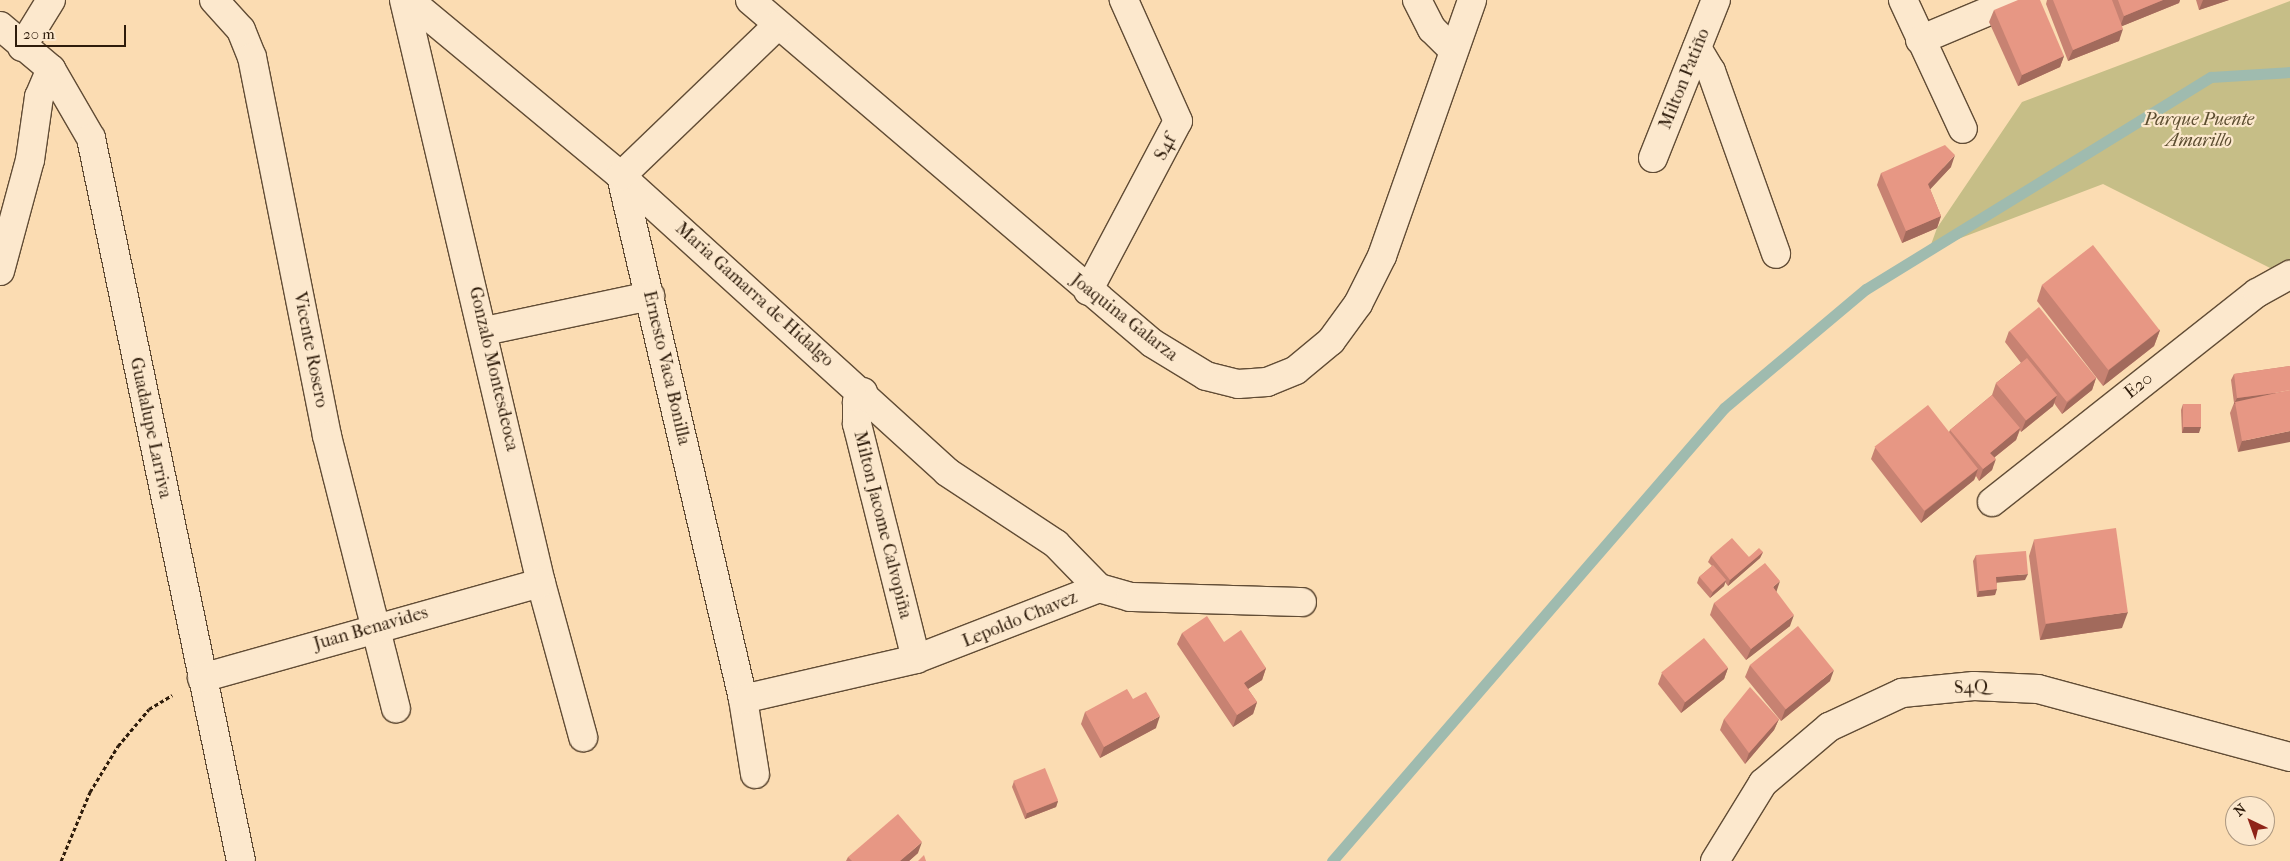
<!DOCTYPE html>
<meta charset="utf-8">
<style>
body{margin:0}
#map{position:relative;width:2290px;height:861px;overflow:hidden;background:#fbdcb2;font-family:"IM FELL French Canon",serif}
div>[style]{position:absolute}
.green>*{inset:0;background:#c6be87}
.stream>*{height:11px;margin:-5.5px;padding:0 5.5px;transform-origin:5.5px;border-radius:5.5px;background:#9fbbaf}
.path>*{height:3px;margin-top:-1.5px;transform-origin:0;background:repeating-linear-gradient(90deg,#2e1c0b 0 4px,transparent 0 6.5px)}
.roads{filter:drop-shadow(1px 0 #614c35) drop-shadow(-1px 0 #614c35) drop-shadow(0 1px #614c35) drop-shadow(0 -1px #614c35)}
.minor>*{height:28px;margin:-14px;padding:0 14px;transform-origin:14px;border-radius:14px;background:#fce8cd}
.wall>*{inset:0;background:#c78272}
.shaded-wall>*{inset:0;background:#a26a5c}
.building>*{inset:0;background:#e79784;transform-origin:0 0}
span{translate:-50% -50%;white-space:nowrap;text-align:center;line-height:1.15;-webkit-text-stroke:4.5px #fce8cd;paint-order:stroke}
.street-label{font-size:18px;color:#2e1c0b}
.park-label{font-size:18px;color:#5c4d30;font-style:italic}
.north{position:absolute;left:2225px;top:796px;width:50px;height:50px;box-sizing:border-box;background:#fce8cd;border:1px solid #aa967f;border-radius:50%;rotate:318deg;font-size:14px;font-weight:700;line-height:20px;text-align:center;color:#2e1c0b}
.north::after{content:'';display:block;margin:auto;width:18px;height:22px;background:#8f2418;clip-path:polygon(50% 0,100% 100%,50% 72%,0 100%)}
.scale{position:absolute;left:15px;top:25px;width:111px;height:22px;box-sizing:border-box;border:2px solid #2e1c0b;border-top:0;padding-left:6px;font-size:15px;line-height:18px;white-space:nowrap;color:#2e1c0b;-webkit-text-stroke:4px #fce8cd;paint-order:stroke}
</style>
<div id="map">
<div class="green">
<div style="clip-path:polygon(2290px 1px,2290px 278px,2103px 184px,1929px 250px,1937px 228px,2022px 102px)"></div>
</div>
<div class="stream">
<div style="left:1332px;top:861px;width:599px;rotate:-49.13deg"></div>
<div style="left:1724px;top:408px;width:185px;rotate:-40deg"></div>
<div style="left:1866px;top:289px;width:405px;rotate:-31.6deg"></div>
<div style="left:2211px;top:77px;width:79px;rotate:-3.6deg"></div>
</div>
<div class="path">
<div style="left:61px;top:861px;width:75px;rotate:-67.2deg"></div>
<div style="left:90px;top:792px;width:54px;rotate:-58.7deg"></div>
<div style="left:118px;top:746px;width:48px;rotate:-50deg"></div>
<div style="left:149px;top:709px;width:27px;rotate:-31deg"></div>
</div>
<div class="roads">
<div class="minor">
<div style="left:214px;top:0;width:40px;rotate:48deg"></div>
<div style="left:241px;top:30px;width:29px;rotate:68deg"></div>
<div style="left:252px;top:57px;width:386px;rotate:78.8deg"></div>
<div style="left:327px;top:436px;width:281px;rotate:75.8deg"></div>
<div style="left:404px;top:0;width:599px;rotate:76.78deg"></div>
<div style="left:541px;top:583px;width:160px;rotate:74.7deg"></div>
<div style="left:409px;top:0;width:276px;rotate:39.7deg"></div>
<div style="left:621px;top:176px;width:440px;rotate:42.2deg"></div>
<div style="left:947px;top:472px;width:131px;rotate:33.4deg"></div>
<div style="left:1056px;top:544px;width:62px;rotate:45.7deg"></div>
<div style="left:750px;top:0;width:528px;rotate:40.47deg"></div>
<div style="left:1152px;top:343px;width:63px;rotate:31.4deg"></div>
<div style="left:1206px;top:376px;width:33px;rotate:14deg"></div>
<div style="left:1238px;top:384px;width:29px;rotate:-4deg"></div>
<div style="left:1267px;top:382px;width:31px;rotate:-22deg"></div>
<div style="left:1296px;top:370px;width:45px;rotate:-39.6deg"></div>
<div style="left:1331px;top:341px;width:46px;rotate:-53.9deg"></div>
<div style="left:1358px;top:304px;width:54px;rotate:-63.4deg"></div>
<div style="left:1382px;top:256px;width:271px;rotate:-70.6deg"></div>
<div style="left:1417px;top:0;width:33px;rotate:63deg"></div>
<div style="left:1432px;top:29px;width:30px;rotate:45deg"></div>
<div style="left:1903px;top:0;width:142px;rotate:65.1deg"></div>
<div style="left:0;top:26px;width:67px;rotate:40.1deg"></div>
<div style="left:51px;top:69px;width:80px;rotate:59.9deg"></div>
<div style="left:91px;top:138px;width:738px;rotate:78.28deg"></div>
<div style="left:1920px;top:40px;width:103px;rotate:-22.8deg"></div>
<div style="left:22px;top:47px;width:55px;rotate:-58.3deg"></div>
<div style="left:1697px;top:48px;width:27px;rotate:59deg"></div>
<div style="left:1711px;top:71px;width:194px;rotate:70.4deg"></div>
<div style="left:1653px;top:158px;width:170px;rotate:-68.3deg"></div>
<div style="left:621px;top:176px;width:537px;rotate:76.87deg"></div>
<div style="left:743px;top:699px;width:76px;rotate:80.9deg"></div>
<div style="left:621px;top:176px;width:218px;rotate:-43.9deg"></div>
<div style="left:0;top:271px;width:115px;rotate:-74.9deg"></div>
<div style="left:30px;top:160px;width:64px;rotate:-81.9deg"></div>
<div style="left:39px;top:97px;width:30px;rotate:-67deg"></div>
<div style="left:1088px;top:291px;width:192px;rotate:-62.1deg"></div>
<div style="left:1178px;top:121px;width:133px;rotate:-114.1deg"></div>
<div style="left:485px;top:331px;width:169px;rotate:-12deg"></div>
<div style="left:863px;top:392px;width:12px;rotate:121deg"></div>
<div style="left:857px;top:402px;width:22px;rotate:90deg"></div>
<div style="left:857px;top:424px;width:242px;rotate:75.9deg"></div>
<div style="left:1992px;top:502px;width:337px;rotate:-38.3deg"></div>
<div style="left:2257px;top:293px;width:38px;rotate:-29deg"></div>
<div style="left:202px;top:678px;width:352px;rotate:-15.7deg"></div>
<div style="left:743px;top:699px;width:178px;rotate:-13deg"></div>
<div style="left:916px;top:659px;width:196px;rotate:-21.2deg"></div>
<div style="left:1099px;top:588px;width:32px;rotate:16deg"></div>
<div style="left:1130px;top:597px;width:172px;rotate:1.7deg"></div>
<div style="left:1715px;top:861px;width:92px;rotate:-58.4deg"></div>
<div style="left:1763px;top:783px;width:87px;rotate:-40.3deg"></div>
<div style="left:1829px;top:727px;width:81px;rotate:-25deg"></div>
<div style="left:1902px;top:693px;width:72px;rotate:-5.6deg"></div>
<div style="left:1974px;top:686px;width:64px;rotate:2.7deg"></div>
<div style="left:2038px;top:689px;width:261px;rotate:15.1deg"></div>
</div>
</div>
<div class="wall">
<div style="clip-path:polygon(2047px 0,2180px 0,2179px 3px,2122px 26px,2119px 41px,2068px 61px,2046px 4px)"></div>
<div style="clip-path:polygon(2196px 0,2229px 0,2199px 10px)"></div>
<div style="clip-path:polygon(1994px 10px,2064px 56px,2060px 67px,2018px 86px,1989px 22px)"></div>
<div style="clip-path:polygon(1951px 167px,1930px 189px,1941px 216px,1937px 228px,1902px 243px,1877px 185px,1881px 173px)"></div>
<div style="clip-path:polygon(2042px 285px,2160px 330px,2154px 346px,2103px 386px,2037px 301px)"></div>
<div style="clip-path:polygon(2009px 331px,2096px 378px,2092px 390px,2062px 414px,2054px 403px,2053px 406px,2021px 432px,2020px 430px,2016px 440px,1995px 457px,1992px 470px,1979px 481px,1976px 476px,1974px 480px,1921px 523px,1871px 459px,1875px 448px,1949px 432px,1950px 430px,1992px 395px,1996px 383px,2021px 363px,2005px 342px)"></div>
<div style="clip-path:polygon(2290px 366px,2238px 452px,2230px 413px,2234px 403px,2231px 380px,2234px 374px)"></div>
<div style="clip-path:polygon(2183px 404px,2199px 433px,2182px 433px,2181px 410px)"></div>
<div style="clip-path:polygon(2034px 540px,2122px 628px,2040px 640px,2029px 556px)"></div>
<div style="clip-path:polygon(1763px 552px,1760px 558px,1728px 586px,1725px 582px,1724px 586px,1710px 598px,1697px 583px,1699px 577px,1712px 566px,1708px 562px,1711px 556px,1749px 557px)"></div>
<div style="clip-path:polygon(1976px 555px,2025px 580px,1997px 582px,1995px 595px,1977px 597px,1973px 561px)"></div>
<div style="clip-path:polygon(1776px 592px,1790px 626px,1746px 660px,1710px 615px,1714px 603px)"></div>
<div style="clip-path:polygon(1182px 633px,1224px 642px,1266px 668px,1262px 680px,1248px 689px,1257px 702px,1253px 714px,1233px 727px,1177px 644px)"></div>
<div style="clip-path:polygon(1750px 665px,1830px 681px,1781px 721px,1745px 677px)"></div>
<div style="clip-path:polygon(1728px 668px,1724px 679px,1681px 713px,1658px 684px,1662px 673px)"></div>
<div style="clip-path:polygon(1133px 699px,1156px 728px,1100px 758px,1081px 724px,1085px 712px)"></div>
<div style="clip-path:polygon(1724px 719px,1779px 719px,1774px 730px,1745px 764px,1720px 730px)"></div>
<div style="clip-path:polygon(1014px 781px,1058px 801px,1056px 807px,1025px 819px,1012px 787px)"></div>
<div style="clip-path:polygon(918px 853px,909px 861px,846px 861px,848px 857px)"></div>
</div>
<div class="shaded-wall">
<div style="clip-path:polygon(2163px 0,2180px 0,2179px 3px,2120px 27px,2124px 16px)"></div>
<div style="clip-path:polygon(2203px 0,2229px 0,2199px 10px)"></div>
<div style="clip-path:polygon(2123px 29px,2119px 41px,2068px 61px,2073px 50px)"></div>
<div style="clip-path:polygon(2064px 56px,2060px 67px,2018px 86px,2022px 75px)"></div>
<div style="clip-path:polygon(1955px 155px,1951px 167px,1924px 196px,1928px 184px)"></div>
<div style="clip-path:polygon(1941px 216px,1937px 228px,1902px 243px,1906px 231px)"></div>
<div style="clip-path:polygon(2160px 330px,2154px 346px,2103px 386px,2109px 370px)"></div>
<div style="clip-path:polygon(2096px 378px,2092px 390px,2062px 414px,2067px 403px)"></div>
<div style="clip-path:polygon(2290px 391px,2290px 397px,2234px 404px,2237px 398px)"></div>
<div style="clip-path:polygon(2057px 395px,2053px 406px,2021px 432px,2026px 420px)"></div>
<div style="clip-path:polygon(2184px 427px,2201px 427px,2199px 433px,2182px 433px)"></div>
<div style="clip-path:polygon(2020px 428px,2016px 440px,1986px 464px,1990px 453px)"></div>
<div style="clip-path:polygon(2290px 431px,2290px 442px,2238px 452px,2242px 441px)"></div>
<div style="clip-path:polygon(1996px 459px,1992px 470px,1979px 481px,1983px 469px)"></div>
<div style="clip-path:polygon(1978px 469px,1974px 480px,1921px 523px,1925px 511px)"></div>
<div style="clip-path:polygon(1763px 552px,1760px 558px,1728px 586px,1730px 580px)"></div>
<div style="clip-path:polygon(2028px 574px,2025px 580px,1994px 583px,1996px 577px)"></div>
<div style="clip-path:polygon(1726px 580px,1724px 586px,1710px 598px,1713px 592px)"></div>
<div style="clip-path:polygon(1780px 581px,1776px 593px,1773px 587px)"></div>
<div style="clip-path:polygon(1997px 589px,1995px 595px,1977px 597px,1979px 591px)"></div>
<div style="clip-path:polygon(2128px 612px,2122px 628px,2040px 640px,2046px 624px)"></div>
<div style="clip-path:polygon(1794px 615px,1790px 626px,1746px 660px,1751px 649px)"></div>
<div style="clip-path:polygon(1266px 668px,1262px 680px,1240px 694px,1244px 683px)"></div>
<div style="clip-path:polygon(1728px 668px,1724px 679px,1681px 713px,1685px 702px)"></div>
<div style="clip-path:polygon(1834px 670px,1830px 681px,1781px 721px,1785px 710px)"></div>
<div style="clip-path:polygon(1257px 702px,1253px 714px,1233px 727px,1237px 715px)"></div>
<div style="clip-path:polygon(1160px 716px,1156px 728px,1100px 758px,1104px 747px)"></div>
<div style="clip-path:polygon(1779px 719px,1774px 730px,1745px 764px,1749px 753px)"></div>
<div style="clip-path:polygon(1058px 801px,1056px 807px,1025px 819px,1027px 813px)"></div>
<div style="clip-path:polygon(922px 842px,918px 853px,909px 861px,900px 861px)"></div>
</div>
<div class="building">
<div style="clip-path:polygon(2018px 0,2040px 0,2064px 56px,2022px 75px,1994px 10px)"></div>
<div style="clip-path:polygon(2053px 0,2112px 0,2123px 29px,2073px 50px)"></div>
<div style="clip-path:polygon(2118px 0,2163px 0,2124px 16px)"></div>
<div style="clip-path:polygon(1945px 145px,1955px 155px,1928px 184px,1941px 216px,1906px 231px,1881px 173px)"></div>
<div style="left:2093px;top:245px;width:108px;height:65px;rotate:52deg"></div>
<div style="left:2039px;top:307px;width:91px;height:38px;rotate:51deg"></div>
<div style="left:2027px;top:358px;width:48px;height:40px;rotate:51deg"></div>
<div style="clip-path:polygon(2290px 366px,2290px 390px,2275px 393px,2237px 398px,2234px 374px)"></div>
<div style="clip-path:polygon(2290px 390px,2290px 431px,2242px 441px,2235px 402px)"></div>
<div style="clip-path:polygon(1992px 395px,2020px 428px,1990px 453px,1996px 459px,1983px 469px,1950px 430px)"></div>
<div style="left:2183px;top:404px;width:18px;height:23px"></div>
<div style="left:1928px;top:405px;width:81px;height:68px;rotate:52deg"></div>
<div style="left:2116px;top:528px;width:85px;height:83px;rotate:82deg"></div>
<div style="clip-path:polygon(1732px 538px,1749px 557px,1759px 548px,1763px 552px,1730px 580px,1711px 556px)"></div>
<div style="clip-path:polygon(2026px 551px,2028px 574px,1996px 577px,1997px 589px,1979px 591px,1976px 555px)"></div>
<div style="clip-path:polygon(1765px 563px,1780px 581px,1773px 587px,1794px 615px,1751px 649px,1714px 603px)"></div>
<div style="left:1713px;top:565px;width:20px;height:18px;rotate:49deg"></div>
<div style="clip-path:polygon(1207px 616px,1224px 642px,1241px 630px,1266px 668px,1244px 683px,1257px 702px,1237px 715px,1182px 633px)"></div>
<div style="left:1798px;top:626px;width:57px;height:62px;rotate:51deg"></div>
<div style="left:1704px;top:638px;width:38px;height:55px;rotate:51deg"></div>
<div style="clip-path:polygon(1750px 687px,1779px 719px,1749px 753px,1724px 719px)"></div>
<div style="clip-path:polygon(1127px 689px,1133px 699px,1146px 692px,1160px 716px,1104px 747px,1085px 712px)"></div>
<div style="left:1045px;top:768px;width:35px;height:34px;rotate:68deg"></div>
<div style="clip-path:polygon(898px 814px,922px 842px,900px 861px,852px 861px,848px 857px)"></div>
<div style="clip-path:polygon(924px 855px,926px 861px,918px 861px)"></div>
</div>
<div class="street-label">
<span style="left:1685px;top:79px;rotate:-68deg">Milton Patiño</span>
<span style="left:1166px;top:148px;rotate:-62deg">S4f</span>
<span style="left:754px;top:295px;rotate:42deg">Maria Gamarra de Hidalgo</span>
<span style="left:1124px;top:318px;rotate:38deg">Joaquina Galarza</span>
<span style="left:310px;top:350px;rotate:79deg">Vicente Rosero</span>
<span style="left:666px;top:368px;rotate:77deg">Ernesto Vaca Bonilla</span>
<span style="left:493px;top:369px;rotate:77deg">Gonzalo Montesdeoca</span>
<span style="left:2139px;top:386px;rotate:-38deg">E20</span>
<span style="left:150px;top:428px;rotate:78deg">Guadalupe Larriva</span>
<span style="left:882px;top:525px;rotate:76deg">Milton Jacome Calvopiña</span>
<span style="left:1020px;top:620px;rotate:-22deg">Lepoldo Chavez</span>
<span style="left:371px;top:629px;rotate:-16deg">Juan Benavides</span>
<span style="left:1971px;top:688px;rotate:-2deg">S4Q</span>
</div>
<div class="park-label">
<span style="left:2199px;top:131px">Parque Puente<br>Amarillo</span>
</div>
<div class="north">N</div>
<div class="scale">20 m</div>
</div>
